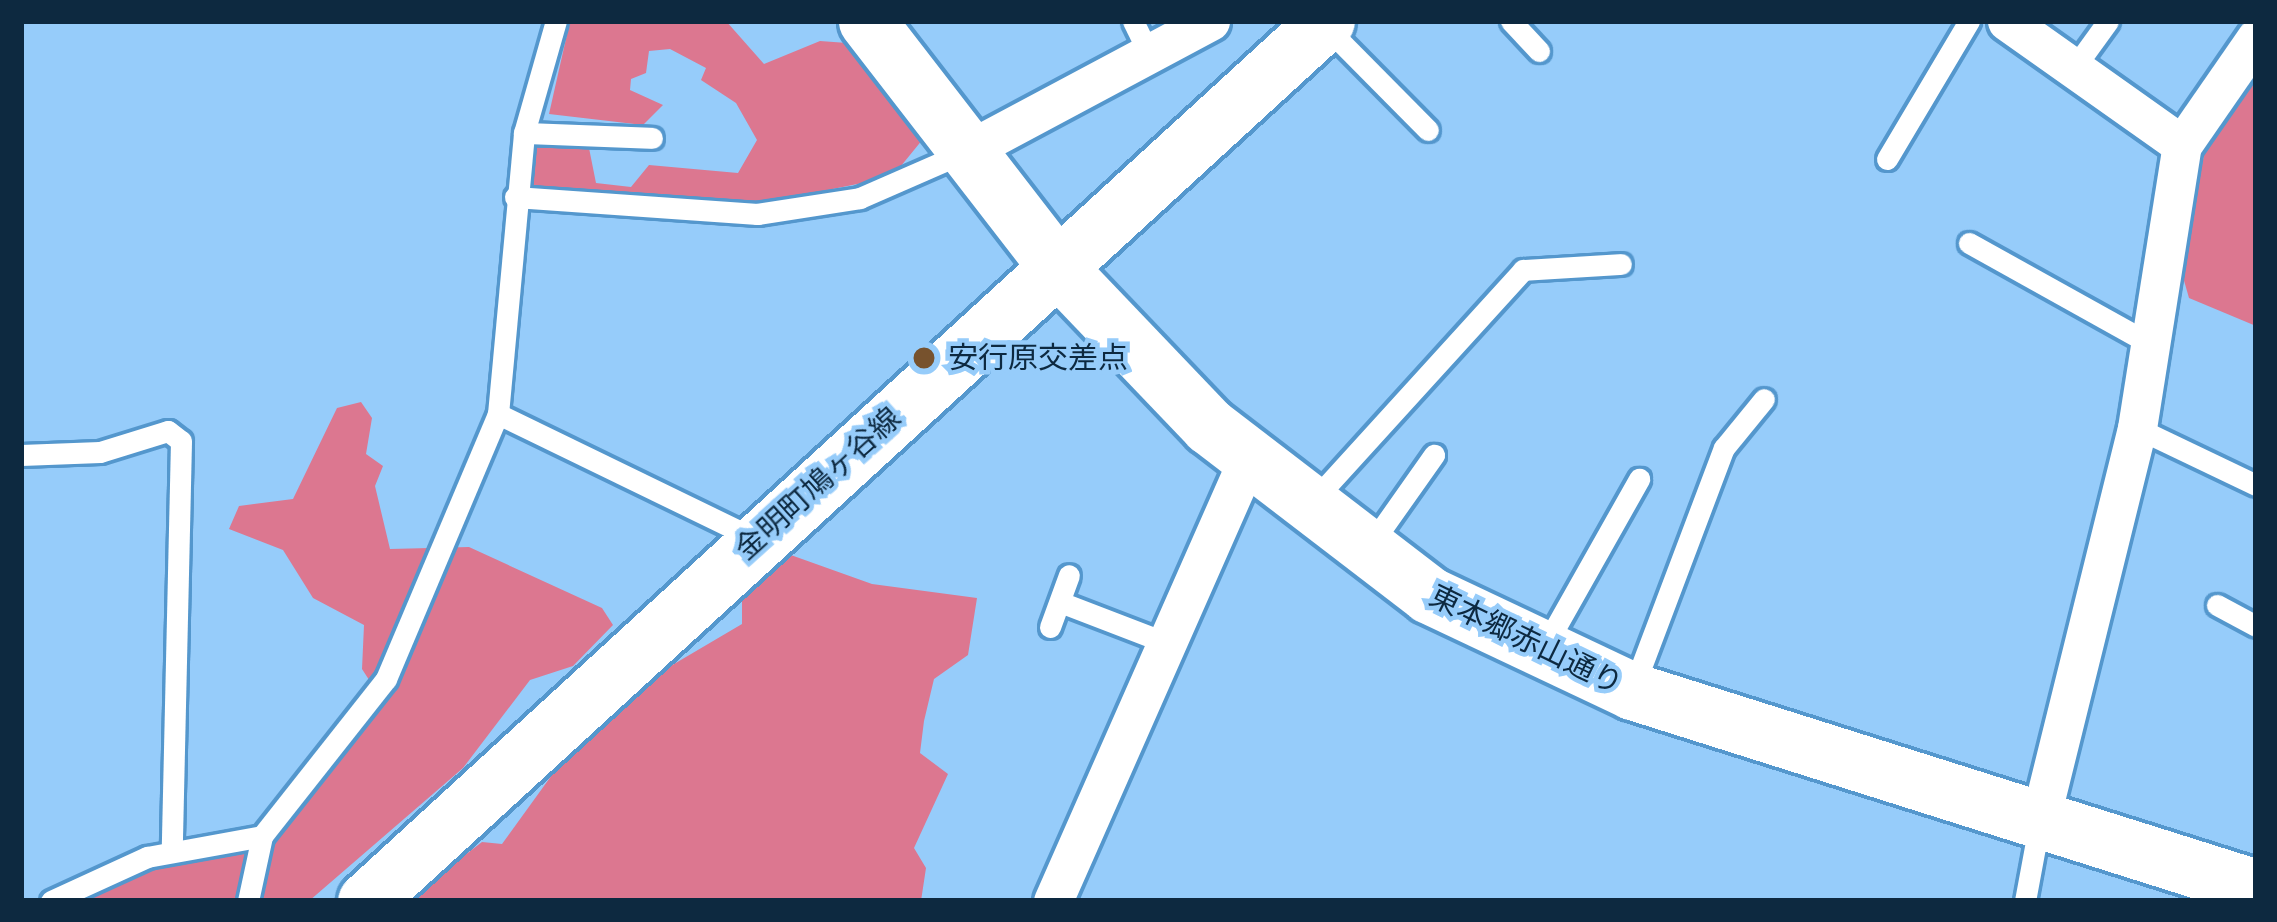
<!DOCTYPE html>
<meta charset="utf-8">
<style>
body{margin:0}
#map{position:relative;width:2277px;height:922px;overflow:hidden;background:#96ccfa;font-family:Arial,"Noto Sans JP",sans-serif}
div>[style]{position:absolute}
.green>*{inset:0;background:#dc7790}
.roads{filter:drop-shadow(3px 0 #5497cd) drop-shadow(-3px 0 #5497cd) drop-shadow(0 3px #5497cd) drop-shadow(0 -3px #5497cd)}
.lane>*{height:21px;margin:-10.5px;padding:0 10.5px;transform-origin:10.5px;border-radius:10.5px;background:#fff}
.street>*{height:39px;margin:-19.5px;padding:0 19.5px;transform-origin:19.5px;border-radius:19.5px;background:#fff}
.secondary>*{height:57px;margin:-28.5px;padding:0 28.5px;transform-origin:28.5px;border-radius:28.5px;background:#fff}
.dots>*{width:33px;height:33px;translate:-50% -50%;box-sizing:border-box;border:6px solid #96ccfa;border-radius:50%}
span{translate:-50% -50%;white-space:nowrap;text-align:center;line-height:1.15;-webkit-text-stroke:9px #96ccfa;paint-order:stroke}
.poi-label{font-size:30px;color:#0d2940}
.left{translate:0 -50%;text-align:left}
.street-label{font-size:30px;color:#0d2940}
.frame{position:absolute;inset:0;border:24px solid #0d2940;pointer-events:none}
</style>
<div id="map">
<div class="green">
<div style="clip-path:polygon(570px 21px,726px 21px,764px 64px,820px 41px,847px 43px,923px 139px,892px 177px,748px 206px,532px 190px,533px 141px,588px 143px,596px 183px,631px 187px,649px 165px,738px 173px,757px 140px,736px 103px,701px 80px,706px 68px,670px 49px,649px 51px,646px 73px,631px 79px,630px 90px,663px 105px,643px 125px,549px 114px)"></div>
<div style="clip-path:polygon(2256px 75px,2256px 326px,2189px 298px,2181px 270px,2206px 145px)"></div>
<div style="clip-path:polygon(361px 402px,372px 418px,366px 454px,383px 466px,375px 486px,390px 549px,469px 547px,602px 608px,613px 625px,573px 666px,530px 680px,463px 768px,309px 901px,70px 901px,109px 880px,274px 842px,382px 700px,362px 669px,364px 625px,313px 598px,283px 550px,229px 529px,239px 506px,293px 499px,337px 408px)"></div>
<div style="clip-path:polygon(788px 554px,872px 584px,977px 598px,968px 655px,934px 679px,924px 721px,920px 753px,948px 774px,914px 848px,926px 868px,921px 901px,405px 901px,482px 842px,502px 844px,570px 750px,612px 720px,635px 687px,742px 624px,742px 601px)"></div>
</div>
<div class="roads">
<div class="lane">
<div style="left:1133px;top:21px;width:37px;rotate:64deg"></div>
<div style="left:1511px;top:21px;width:41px;rotate:47deg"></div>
<div style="left:1323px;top:24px;width:149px;rotate:45.3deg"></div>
<div style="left:2074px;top:68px;width:58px;rotate:-54.1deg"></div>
<div style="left:524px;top:133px;width:128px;rotate:2.2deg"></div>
<div style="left:1887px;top:159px;width:161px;rotate:-59.3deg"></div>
<div style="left:515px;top:197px;width:243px;rotate:4deg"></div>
<div style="left:757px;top:214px;width:104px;rotate:-8.8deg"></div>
<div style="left:860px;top:198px;width:112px;rotate:-23.6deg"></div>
<div style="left:1969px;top:243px;width:206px;rotate:29.1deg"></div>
<div style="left:498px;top:414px;width:288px;rotate:25.9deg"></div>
<div style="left:2137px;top:428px;width:132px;rotate:25.6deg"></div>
<div style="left:21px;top:455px;width:79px;rotate:-2.2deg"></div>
<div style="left:100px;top:452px;width:71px;rotate:-17.2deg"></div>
<div style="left:168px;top:431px;width:16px;rotate:38deg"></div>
<div style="left:181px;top:441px;width:411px;rotate:91.3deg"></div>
<div style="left:1312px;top:502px;width:314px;rotate:-47.7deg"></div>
<div style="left:1523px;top:270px;width:98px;rotate:-3.5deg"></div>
<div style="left:1369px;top:547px;width:113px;rotate:-54.8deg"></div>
<div style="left:1060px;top:602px;width:115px;rotate:21deg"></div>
<div style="left:2217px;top:605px;width:44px;rotate:28.3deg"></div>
<div style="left:1050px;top:627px;width:55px;rotate:-69.9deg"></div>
<div style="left:1545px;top:646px;width:192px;rotate:-60.6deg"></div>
<div style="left:1632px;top:691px;width:260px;rotate:-69.3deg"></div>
<div style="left:1724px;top:448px;width:63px;rotate:-50.8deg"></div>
<div style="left:51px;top:901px;width:106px;rotate:-24.6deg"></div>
<div style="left:147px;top:857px;width:117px;rotate:-10.3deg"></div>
<div style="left:248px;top:901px;width:66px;rotate:-77.8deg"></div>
<div style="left:262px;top:836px;width:200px;rotate:-51.7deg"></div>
<div style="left:386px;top:679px;width:288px;rotate:-67.1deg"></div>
<div style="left:498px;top:414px;width:282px;rotate:-84.7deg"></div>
<div style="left:524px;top:133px;width:116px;rotate:-74.1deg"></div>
<div style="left:2025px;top:901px;width:82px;rotate:-79.5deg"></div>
</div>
<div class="street">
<div style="left:2007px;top:21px;width:214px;rotate:35.3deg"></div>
<div style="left:963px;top:153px;width:280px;rotate:-28.1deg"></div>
<div style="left:2040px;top:820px;width:404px;rotate:-76.1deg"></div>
<div style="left:2137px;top:428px;width:287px;rotate:-81deg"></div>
<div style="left:2182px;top:145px;width:130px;rotate:-55.3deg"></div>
<div style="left:1053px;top:901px;width:481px;rotate:-66.2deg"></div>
</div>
<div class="secondary">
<div style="left:867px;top:21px;width:311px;rotate:52.3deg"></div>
<div style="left:1057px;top:267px;width:220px;rotate:46.3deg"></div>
<div style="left:1209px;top:426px;width:277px;rotate:37.5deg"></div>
<div style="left:1429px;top:595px;width:225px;rotate:25.3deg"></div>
<div style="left:1632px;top:691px;width:654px;rotate:17.52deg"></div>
<div style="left:366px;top:901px;width:1302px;rotate:-42.51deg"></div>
</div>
</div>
<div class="dots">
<div style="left:924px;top:358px;background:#77522d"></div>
</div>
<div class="poi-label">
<span class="left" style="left:948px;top:358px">安行原交差点</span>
</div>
<div class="street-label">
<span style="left:818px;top:484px;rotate:-42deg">金明町鳩ヶ谷線</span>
<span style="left:1526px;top:640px;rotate:26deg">東本郷赤山通り</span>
</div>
<div class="frame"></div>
</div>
